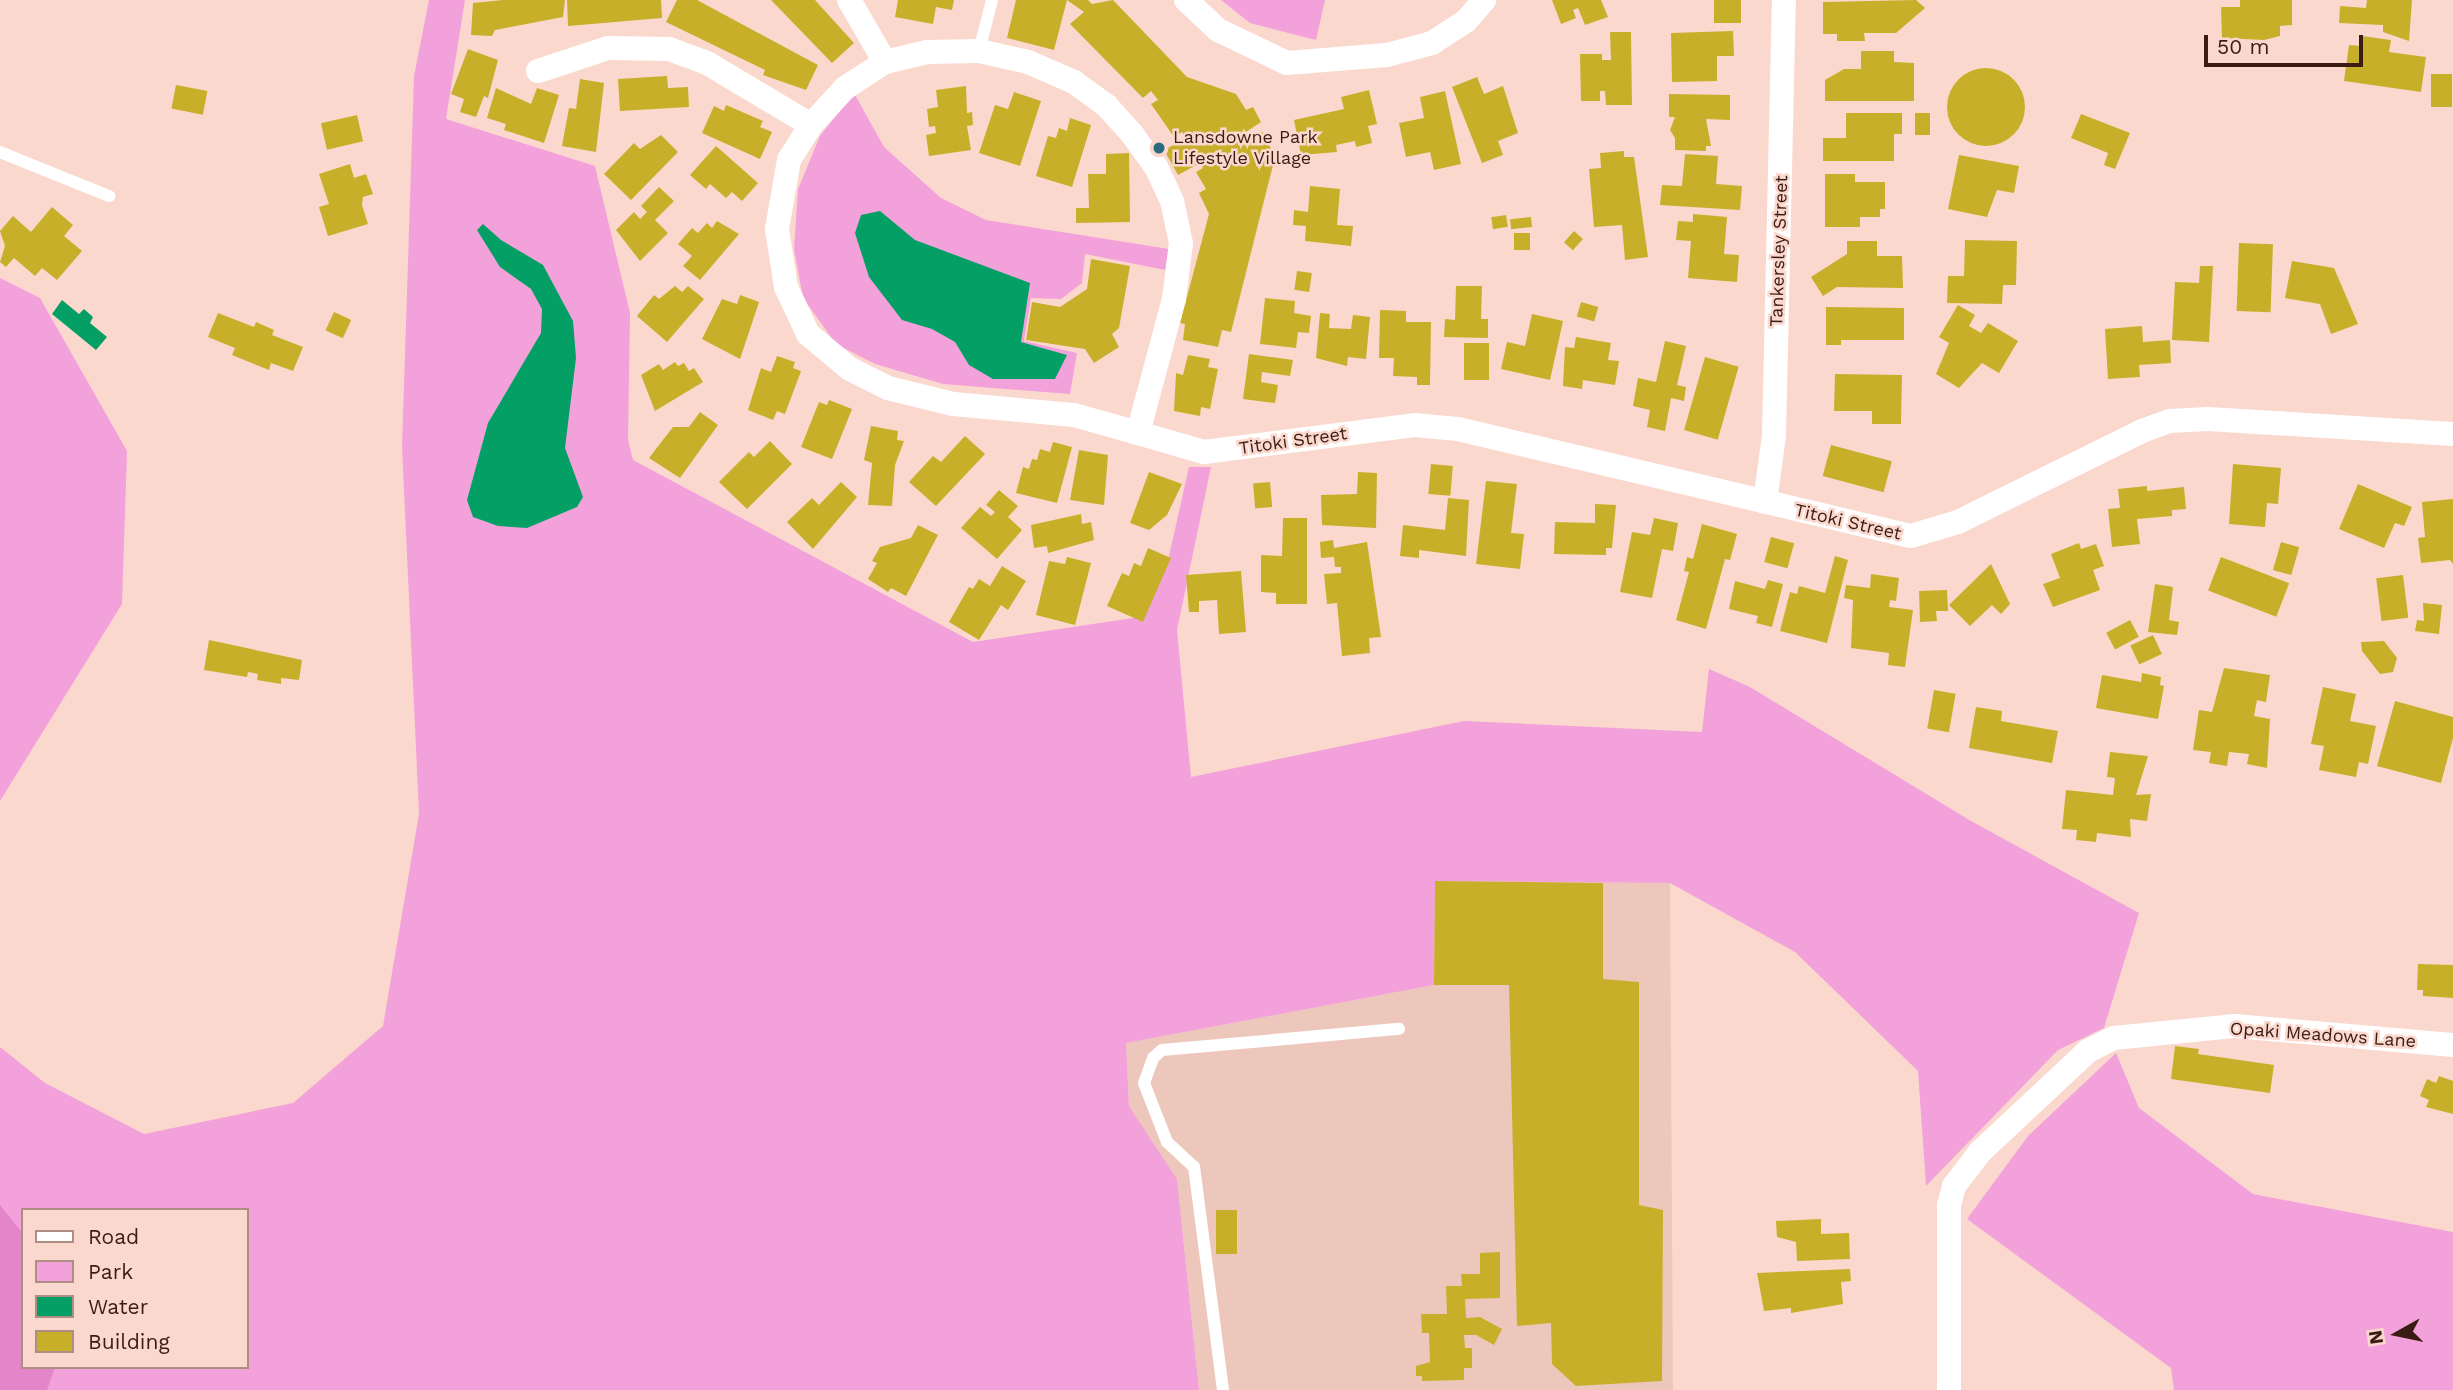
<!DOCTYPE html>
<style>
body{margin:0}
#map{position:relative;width:2453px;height:1390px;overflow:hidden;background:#fbd8cd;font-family:"Work Sans",sans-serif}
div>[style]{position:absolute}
.built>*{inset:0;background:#edc7bb}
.green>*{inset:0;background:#f3a1db}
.forest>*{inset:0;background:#e484c9}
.water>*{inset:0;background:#039f64}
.building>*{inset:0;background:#c7af2a;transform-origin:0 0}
.round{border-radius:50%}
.lane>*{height:12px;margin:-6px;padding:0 6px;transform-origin:6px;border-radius:6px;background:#fff}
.street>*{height:24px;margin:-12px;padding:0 12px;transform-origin:12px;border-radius:12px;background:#fff}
.dots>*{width:19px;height:19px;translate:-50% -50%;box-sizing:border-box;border:4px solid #fbd8cd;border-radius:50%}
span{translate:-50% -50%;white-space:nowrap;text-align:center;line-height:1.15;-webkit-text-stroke:5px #fbd8cd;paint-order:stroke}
.poi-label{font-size:18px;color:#3b1c12}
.left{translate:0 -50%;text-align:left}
.street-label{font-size:18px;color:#3b1c12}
.legend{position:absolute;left:21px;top:1208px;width:228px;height:161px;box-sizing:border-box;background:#fbd8cd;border:2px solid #ae8d82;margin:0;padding:9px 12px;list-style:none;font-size:21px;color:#3b1c12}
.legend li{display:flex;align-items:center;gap:14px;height:35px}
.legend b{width:35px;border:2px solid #ae8d82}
.north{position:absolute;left:2362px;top:1299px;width:70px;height:70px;-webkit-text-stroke:5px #fbd8cd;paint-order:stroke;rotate:261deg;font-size:19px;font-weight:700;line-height:28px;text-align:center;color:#3b1c12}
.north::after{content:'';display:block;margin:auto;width:24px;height:32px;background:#3b1c12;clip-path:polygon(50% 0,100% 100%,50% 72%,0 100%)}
.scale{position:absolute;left:2204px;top:35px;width:159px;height:32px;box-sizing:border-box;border:4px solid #3b1c12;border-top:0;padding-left:9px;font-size:21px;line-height:24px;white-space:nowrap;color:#3b1c12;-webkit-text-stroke:5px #fbd8cd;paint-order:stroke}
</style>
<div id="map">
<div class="built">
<div style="clip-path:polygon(1435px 881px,1670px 883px,1673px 1390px,1199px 1390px,1177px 1179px,1129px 1106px,1126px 1043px,1434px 985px)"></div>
</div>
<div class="green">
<div style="clip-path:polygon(evenodd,429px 0,465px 0,446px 119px,595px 166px,630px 313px,628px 440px,633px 460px,973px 642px,1133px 618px,1169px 556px,1189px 467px,1211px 467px,1177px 630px,1191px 777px,1464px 721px,1702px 732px,1709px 669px,1750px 687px,1971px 821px,2139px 913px,2104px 1028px,2058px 1050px,1926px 1186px,1918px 1071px,1795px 952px,1670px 883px,1435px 881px,1434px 985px,1126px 1043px,1129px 1106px,1177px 1179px,1199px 1390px,0 1390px,0 1047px,45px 1083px,144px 1134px,293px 1103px,383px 1026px,419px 814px,402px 447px,414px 76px,429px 0,23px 1210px,247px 1210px,247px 1367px,23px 1367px,23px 1210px)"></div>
<div style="clip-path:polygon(1221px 0,1325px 0,1316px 40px,1250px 23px)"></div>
<div style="clip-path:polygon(854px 93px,884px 147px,941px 198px,986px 220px,1169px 249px,1165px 270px,1085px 254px,1082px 283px,1061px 299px,1031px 298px,1024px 341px,1077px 353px,1070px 394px,943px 384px,875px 364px,836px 344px,803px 298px,794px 249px,798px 189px,820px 136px)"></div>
<div style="clip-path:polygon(0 278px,40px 298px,127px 451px,122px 604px,0 801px)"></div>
<div style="clip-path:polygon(2116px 1053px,2139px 1108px,2253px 1194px,2453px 1232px,2453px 1390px,2174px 1390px,2171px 1368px,1967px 1219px,2028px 1136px)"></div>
</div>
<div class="forest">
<div style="clip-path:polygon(0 1205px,23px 1234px,23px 1367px,55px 1367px,47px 1390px,0 1390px)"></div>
</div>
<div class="water">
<div style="clip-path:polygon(880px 211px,915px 240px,1030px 283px,1021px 342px,1067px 355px,1055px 379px,993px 379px,969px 365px,955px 342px,932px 329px,902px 320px,869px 277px,855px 233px,861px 215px)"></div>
<div style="clip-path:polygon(483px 224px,501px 240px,543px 265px,573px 321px,576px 358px,565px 448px,583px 497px,577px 507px,527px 528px,498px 526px,473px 517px,467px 500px,488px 423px,541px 333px,542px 309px,531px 289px,500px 267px,477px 230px)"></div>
<div style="clip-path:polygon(62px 300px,79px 314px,84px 309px,93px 317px,90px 323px,107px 337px,96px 350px,52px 314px)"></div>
</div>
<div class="building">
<div style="clip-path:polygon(503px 0,565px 0,563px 17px,495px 30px,492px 36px,471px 35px,473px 3px)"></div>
<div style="clip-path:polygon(567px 0,661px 0,662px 18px,568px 26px)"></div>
<div style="clip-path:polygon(677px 0,697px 0,818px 65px,806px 90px,763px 75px,765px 70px,666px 22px)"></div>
<div style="clip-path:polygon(771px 0,815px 0,854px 43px,832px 63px)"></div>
<div style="clip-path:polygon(898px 0,954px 0,952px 10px,936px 7px,933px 24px,895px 17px)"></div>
<div style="clip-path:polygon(1016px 0,1067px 0,1054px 50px,1007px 38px)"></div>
<div style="clip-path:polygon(1067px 0,1088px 0,1092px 4px,1113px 0,1187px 77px,1236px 94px,1246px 110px,1253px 107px,1261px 122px,1243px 134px,1247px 141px,1263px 132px,1275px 157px,1231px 332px,1222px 330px,1218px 347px,1183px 340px,1185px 324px,1180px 323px,1209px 214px,1199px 193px,1206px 189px,1196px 172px,1203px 168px,1200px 163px,1178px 175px,1164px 150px,1186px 138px,1182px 132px,1174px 137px,1151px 104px,1158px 100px,1151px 91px,1143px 98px,1070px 24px,1084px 12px)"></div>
<div style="clip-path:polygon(1552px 0,1601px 0,1608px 17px,1585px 25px,1578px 8px,1573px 10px,1576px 18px,1561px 24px)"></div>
<div style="left:1714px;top:0;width:27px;height:23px"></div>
<div style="clip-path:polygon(1916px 0,1925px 8px,1896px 33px,1864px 33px,1865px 41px,1837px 41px,1837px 34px,1823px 34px,1823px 2px)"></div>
<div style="clip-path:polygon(2240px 0,2292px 0,2292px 25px,2280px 26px,2280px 36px,2264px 40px,2222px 38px,2221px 7px,2240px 7px)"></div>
<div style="clip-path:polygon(2367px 0,2412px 0,2409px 41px,2383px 32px,2383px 25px,2339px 23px,2340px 6px,2366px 8px)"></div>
<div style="clip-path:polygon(1733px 31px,1734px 56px,1717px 56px,1717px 81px,1672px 82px,1671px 33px)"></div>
<div style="clip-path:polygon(1610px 32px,1631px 32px,1632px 105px,1606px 105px,1605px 91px,1600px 91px,1600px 101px,1581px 101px,1580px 54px,1602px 54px,1602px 60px,1611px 60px)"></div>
<div style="clip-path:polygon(2362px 36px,2391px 40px,2389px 52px,2426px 57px,2421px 92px,2344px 81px,2349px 45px,2361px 46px)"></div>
<div style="clip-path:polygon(468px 49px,498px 60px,488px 98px,484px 96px,476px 117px,460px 112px,464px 99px,451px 94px)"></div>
<div style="clip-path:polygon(1861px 51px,1894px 51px,1894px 62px,1914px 63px,1914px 101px,1825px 101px,1825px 80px,1844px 69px,1861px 69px)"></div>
<div class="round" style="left:1947px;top:68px;width:78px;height:78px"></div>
<div style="left:2431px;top:74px;width:21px;height:33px"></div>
<div style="clip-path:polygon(667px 76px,668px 88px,688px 87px,689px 107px,620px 111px,618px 79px)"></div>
<div style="clip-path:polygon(1477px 77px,1484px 94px,1503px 86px,1518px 133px,1498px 141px,1503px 155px,1482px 163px,1452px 87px)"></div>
<div style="clip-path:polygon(580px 79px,604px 83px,596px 152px,562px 146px,569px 108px,576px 109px)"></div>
<div style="left:176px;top:85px;width:32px;height:24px;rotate:11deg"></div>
<div style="clip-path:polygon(966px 86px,967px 113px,972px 112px,973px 125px,967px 126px,971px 150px,929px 156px,926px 135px,936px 133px,935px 126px,929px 127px,927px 109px,938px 107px,936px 90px)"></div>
<div style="clip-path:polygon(496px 88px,531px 104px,537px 88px,559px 95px,544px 143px,504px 130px,506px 124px,487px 118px)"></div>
<div style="clip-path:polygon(1369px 90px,1377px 124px,1368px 126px,1372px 143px,1356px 147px,1355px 141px,1336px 145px,1337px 152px,1301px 155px,1294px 120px,1344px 109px,1341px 97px)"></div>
<div style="clip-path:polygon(1445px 91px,1461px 164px,1434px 170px,1430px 152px,1406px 157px,1399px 123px,1424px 118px,1420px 97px)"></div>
<div style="clip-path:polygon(1014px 92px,1041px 101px,1020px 166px,979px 153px,995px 105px,1008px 109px)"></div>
<div style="clip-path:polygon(1669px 94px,1730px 95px,1730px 120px,1706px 119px,1711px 146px,1706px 146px,1706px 151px,1675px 150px,1675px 138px,1670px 130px,1675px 117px,1669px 117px)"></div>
<div style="clip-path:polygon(726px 105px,763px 121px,760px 127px,772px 132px,760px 159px,702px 133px,714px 106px,724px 111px)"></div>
<div style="clip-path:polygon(1846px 113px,1902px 113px,1902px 134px,1894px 134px,1894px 161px,1823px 161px,1823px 138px,1846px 138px)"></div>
<div style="left:1915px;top:113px;width:15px;height:22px"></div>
<div style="clip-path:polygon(2081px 114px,2130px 133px,2115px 169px,2104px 165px,2108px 153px,2071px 138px)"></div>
<div style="left:357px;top:115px;width:27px;height:37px;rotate:77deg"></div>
<div style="clip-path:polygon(1070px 118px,1091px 125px,1072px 187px,1036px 176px,1048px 136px,1056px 138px,1059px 128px,1067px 131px)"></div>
<div style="clip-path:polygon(661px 135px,678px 152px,631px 200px,604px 174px,634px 143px,640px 149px)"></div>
<div style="clip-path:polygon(716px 146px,758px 183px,742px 201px,732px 192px,726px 198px,710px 184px,706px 189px,690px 175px)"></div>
<div style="clip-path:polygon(1624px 151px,1624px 157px,1634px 157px,1648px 257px,1625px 260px,1622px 225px,1594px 227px,1589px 169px,1601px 168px,1600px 153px)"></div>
<div style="clip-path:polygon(1129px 153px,1130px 222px,1076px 223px,1076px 208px,1089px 208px,1088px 174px,1106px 174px,1106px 154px)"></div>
<div style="clip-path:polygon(1685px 154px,1718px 156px,1716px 184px,1742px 186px,1740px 210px,1660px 205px,1662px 185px,1682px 186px)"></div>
<div style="clip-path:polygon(1959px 155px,2019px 166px,2014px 193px,1997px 190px,1987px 217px,1948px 209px)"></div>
<div style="clip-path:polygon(350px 164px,354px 178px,366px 174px,373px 194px,363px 197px,362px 205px,368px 224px,328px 236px,319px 207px,329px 204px,319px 174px)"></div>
<div style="clip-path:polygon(1825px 174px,1855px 174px,1855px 182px,1885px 182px,1885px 209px,1880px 209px,1880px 217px,1860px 217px,1860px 227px,1825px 227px)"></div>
<div style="clip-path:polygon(1310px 186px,1340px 189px,1337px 225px,1353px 226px,1351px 246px,1305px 241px,1306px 226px,1293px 225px,1294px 210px,1308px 212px)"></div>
<div style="clip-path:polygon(659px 187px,674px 201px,655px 220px,668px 233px,640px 261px,616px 230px,634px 212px,640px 219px,647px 212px,641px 206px)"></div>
<div style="clip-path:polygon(52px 207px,73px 225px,64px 236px,82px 251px,57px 280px,42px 268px,35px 276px,14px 258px,6px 267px,0 262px,5px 246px,0 231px,13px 216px,31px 232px)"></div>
<div style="clip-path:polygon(1693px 214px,1727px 217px,1724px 254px,1739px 255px,1737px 282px,1688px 278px,1691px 241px,1676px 240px,1678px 221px,1693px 222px)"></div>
<div style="left:1506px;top:215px;width:12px;height:15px;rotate:81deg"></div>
<div style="left:1531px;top:217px;width:10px;height:21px;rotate:84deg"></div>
<div style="clip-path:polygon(717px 221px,739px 234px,700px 280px,683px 266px,692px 256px,678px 244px,692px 228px,698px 233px,707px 223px,712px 228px)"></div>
<div style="left:1574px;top:231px;width:12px;height:15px;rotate:42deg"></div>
<div style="left:1530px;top:233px;width:17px;height:16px;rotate:90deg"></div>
<div style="clip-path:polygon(1965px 240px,2017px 241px,2016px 285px,2003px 285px,2002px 304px,1947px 303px,1948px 276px,1964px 276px)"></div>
<div style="clip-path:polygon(1847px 241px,1877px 241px,1877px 256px,1902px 256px,1903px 288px,1837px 287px,1823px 296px,1811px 277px,1847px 254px)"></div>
<div style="left:2239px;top:243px;width:34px;height:68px;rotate:2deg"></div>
<div style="clip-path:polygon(1091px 259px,1130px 266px,1119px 328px,1112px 334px,1119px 347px,1094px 363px,1085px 349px,1026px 340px,1032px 302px,1060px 307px,1087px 289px)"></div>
<div style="clip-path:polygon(2292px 261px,2334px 268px,2358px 324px,2331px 334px,2320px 304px,2285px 298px)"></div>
<div style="clip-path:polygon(2200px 266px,2213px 266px,2209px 342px,2172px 340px,2175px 282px,2199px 283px)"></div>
<div style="left:1297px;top:271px;width:15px;height:19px;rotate:8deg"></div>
<div style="clip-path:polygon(675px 286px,682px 292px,688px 286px,704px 299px,667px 342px,637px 316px,654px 295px,659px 299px)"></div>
<div style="clip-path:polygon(1456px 286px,1482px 286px,1481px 319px,1488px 319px,1488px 338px,1444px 337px,1445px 319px,1455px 320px)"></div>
<div style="clip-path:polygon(740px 295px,759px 302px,740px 359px,702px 339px,722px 299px,737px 304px)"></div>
<div style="clip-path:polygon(1265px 298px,1295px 301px,1294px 313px,1311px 316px,1309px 333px,1298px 332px,1296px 348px,1260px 344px)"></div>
<div style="left:1581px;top:302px;width:18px;height:15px;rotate:16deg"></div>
<div style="clip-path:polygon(1958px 305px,1975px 315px,1969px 326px,1981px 333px,1988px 323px,2018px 341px,1999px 373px,1982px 363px,1959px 388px,1936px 374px,1949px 343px,1939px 337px)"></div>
<div style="clip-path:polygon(1826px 307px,1904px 308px,1904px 340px,1841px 340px,1841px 345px,1826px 345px)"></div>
<div style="clip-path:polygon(1380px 310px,1406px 311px,1406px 322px,1431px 322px,1430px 385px,1417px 385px,1417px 377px,1393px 376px,1394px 358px,1379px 358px)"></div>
<div style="left:334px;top:312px;width:19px;height:20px;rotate:25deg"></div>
<div style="clip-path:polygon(218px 313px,254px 327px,256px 322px,274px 330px,272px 335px,303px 347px,293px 371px,271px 363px,269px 370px,232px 355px,235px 348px,208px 337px)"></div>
<div style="clip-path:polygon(1320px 313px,1330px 314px,1329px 328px,1351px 329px,1353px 315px,1370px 317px,1366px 359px,1348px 357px,1347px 366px,1316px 358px)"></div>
<div style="clip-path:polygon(1532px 314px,1563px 321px,1550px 380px,1501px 369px,1507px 342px,1525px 346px)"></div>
<div style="clip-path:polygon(2142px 326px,2143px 342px,2170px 340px,2171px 363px,2139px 365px,2140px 377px,2108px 379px,2105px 329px)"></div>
<div style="clip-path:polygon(1576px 337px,1611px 343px,1608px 360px,1619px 361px,1615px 385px,1583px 380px,1582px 389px,1563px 386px,1565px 347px,1574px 348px)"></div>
<div style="clip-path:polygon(1665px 341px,1686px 346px,1677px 385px,1686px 387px,1684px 401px,1671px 398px,1665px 431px,1647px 427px,1650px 410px,1633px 406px,1638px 378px,1656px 382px)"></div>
<div style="left:1464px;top:343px;width:25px;height:37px"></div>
<div style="clip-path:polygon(1249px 354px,1293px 360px,1290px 376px,1262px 372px,1261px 382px,1278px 385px,1275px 403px,1243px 399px)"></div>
<div style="clip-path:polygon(1188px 355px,1210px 359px,1208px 367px,1218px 369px,1210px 409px,1201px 407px,1200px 416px,1174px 411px,1176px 373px,1183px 375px)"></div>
<div style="clip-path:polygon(777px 356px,795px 362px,793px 368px,801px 371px,785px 414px,777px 411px,773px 420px,748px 410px,761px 368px,771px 372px)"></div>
<div style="left:1705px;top:357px;width:35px;height:76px;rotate:16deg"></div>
<div style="clip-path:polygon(675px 362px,678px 366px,684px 363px,689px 371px,694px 368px,703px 382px,655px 411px,641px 375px,659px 364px,663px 370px)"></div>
<div style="clip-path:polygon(1835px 374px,1902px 375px,1901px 424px,1872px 424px,1872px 411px,1834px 411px)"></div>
<div style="clip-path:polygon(829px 400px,852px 409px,832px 459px,801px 447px,819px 402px,827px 405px)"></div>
<div style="clip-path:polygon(700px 412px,718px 425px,680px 478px,649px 458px,673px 427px,689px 427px)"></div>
<div style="clip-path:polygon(871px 426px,898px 431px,897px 440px,904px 441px,895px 465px,892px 506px,868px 505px,872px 463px,864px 460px)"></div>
<div style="clip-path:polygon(965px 436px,985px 454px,936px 506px,909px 482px,933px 456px,941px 462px)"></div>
<div style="clip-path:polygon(770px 441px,792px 464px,747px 509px,719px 482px,749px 452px,754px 457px)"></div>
<div style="clip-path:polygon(1053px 442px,1072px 447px,1057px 503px,1016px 493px,1023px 467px,1029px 469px,1032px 459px,1037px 460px,1040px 449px,1050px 452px)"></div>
<div style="left:1831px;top:445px;width:63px;height:32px;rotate:15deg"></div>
<div style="clip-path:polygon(1079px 450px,1108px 455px,1104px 505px,1070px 500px)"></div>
<div style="left:1431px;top:464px;width:22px;height:30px;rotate:5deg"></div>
<div style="clip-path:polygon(2233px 464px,2281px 468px,2278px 504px,2267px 503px,2265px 527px,2229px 524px)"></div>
<div style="clip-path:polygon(1149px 472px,1182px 484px,1167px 515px,1149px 530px,1130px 523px)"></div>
<div style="clip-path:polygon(1358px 472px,1377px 473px,1376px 528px,1322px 525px,1321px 495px,1357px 494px)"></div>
<div style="clip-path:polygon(1486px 481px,1517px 484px,1511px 533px,1524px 534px,1520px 569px,1476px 564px)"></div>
<div style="clip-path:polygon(841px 482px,857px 497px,813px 549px,787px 522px,812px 498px,819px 505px)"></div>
<div style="left:1270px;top:482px;width:25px;height:17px;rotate:85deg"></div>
<div style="clip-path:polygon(2358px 484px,2412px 507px,2404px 526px,2395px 523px,2384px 548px,2339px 529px)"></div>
<div style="clip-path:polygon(2147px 486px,2147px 491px,2184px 487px,2186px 509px,2172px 510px,2172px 516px,2137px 519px,2140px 544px,2112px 547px,2108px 509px,2120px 508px,2118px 489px)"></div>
<div style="clip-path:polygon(999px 490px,1018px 506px,1008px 517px,1022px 530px,997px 559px,961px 528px,980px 507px,991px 516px,995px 512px,986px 505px)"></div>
<div style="clip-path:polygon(1448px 498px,1469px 500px,1466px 556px,1419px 550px,1419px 558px,1400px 556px,1403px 525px,1445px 530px)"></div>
<div style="clip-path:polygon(2453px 499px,2453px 564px,2450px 560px,2421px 563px,2418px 538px,2425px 537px,2422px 502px)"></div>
<div style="clip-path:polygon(1595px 504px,1616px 505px,1612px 548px,1606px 548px,1606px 555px,1554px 554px,1555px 522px,1595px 523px)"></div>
<div style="clip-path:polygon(1081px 514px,1082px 524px,1091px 522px,1094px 540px,1048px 553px,1047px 546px,1034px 548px,1031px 525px)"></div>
<div style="clip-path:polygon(1283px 518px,1307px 518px,1307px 604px,1276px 604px,1276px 593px,1261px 592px,1261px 555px,1282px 556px)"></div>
<div style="clip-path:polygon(1654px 518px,1678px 523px,1673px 551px,1662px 549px,1652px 598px,1620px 592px,1632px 532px,1650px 535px)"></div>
<div style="clip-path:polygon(1702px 524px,1737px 534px,1730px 560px,1725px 559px,1706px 629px,1676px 620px,1689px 572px,1684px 571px,1687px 557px,1693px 559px)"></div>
<div style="clip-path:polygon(918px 525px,938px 535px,906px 596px,891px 588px,888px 592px,868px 579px,877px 563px,872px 561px,880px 547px,911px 538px)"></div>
<div style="left:1771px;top:537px;width:24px;height:26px;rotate:15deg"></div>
<div style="clip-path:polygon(1333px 540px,1334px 548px,1367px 542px,1381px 637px,1369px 638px,1370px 653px,1342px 656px,1337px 603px,1327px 604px,1324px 574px,1341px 573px,1341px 567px,1335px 567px,1334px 557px,1321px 558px,1320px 542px)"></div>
<div style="left:2281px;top:542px;width:19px;height:29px;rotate:16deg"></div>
<div style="clip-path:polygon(2079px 543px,2081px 549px,2096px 544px,2104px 566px,2093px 570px,2100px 590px,2053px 607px,2043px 584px,2060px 578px,2051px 554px)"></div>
<div style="clip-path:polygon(1148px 548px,1171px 558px,1143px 622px,1107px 606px,1122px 573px,1129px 576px,1134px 563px,1141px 566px)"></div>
<div style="clip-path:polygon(1835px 556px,1848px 560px,1827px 643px,1780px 631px,1790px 592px,1797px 594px,1799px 586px,1825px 593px)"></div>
<div style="clip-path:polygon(1067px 557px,1091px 563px,1075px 625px,1036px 615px,1049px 561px,1065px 564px)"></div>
<div style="left:2221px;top:557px;width:73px;height:36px;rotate:21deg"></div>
<div style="clip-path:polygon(1991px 564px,2010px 604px,2001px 614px,1992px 605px,1970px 626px,1949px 605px)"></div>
<div style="clip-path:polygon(1002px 566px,1026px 581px,1008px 610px,1001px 605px,979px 640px,949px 622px,969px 587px,973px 589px,979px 579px,990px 586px)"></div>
<div style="clip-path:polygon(1241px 571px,1246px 632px,1219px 634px,1217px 600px,1199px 601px,1199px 612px,1189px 612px,1186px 575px)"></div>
<div style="clip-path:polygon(1871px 574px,1899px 578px,1896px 601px,1890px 600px,1889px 607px,1913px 610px,1905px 667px,1888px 665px,1889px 653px,1851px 648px,1853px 600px,1844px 598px,1846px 585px,1870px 588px)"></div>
<div style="left:2403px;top:575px;width:43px;height:27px;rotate:83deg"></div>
<div style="clip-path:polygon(1768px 580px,1783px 584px,1772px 627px,1756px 623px,1758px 616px,1729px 609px,1735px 581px,1765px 589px)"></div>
<div style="clip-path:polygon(2155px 584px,2173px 587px,2169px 620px,2179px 622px,2177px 635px,2148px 632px)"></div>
<div style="clip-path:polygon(1947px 590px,1948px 611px,1936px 611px,1937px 621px,1920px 622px,1919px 591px)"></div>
<div style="clip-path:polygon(2423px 603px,2442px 605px,2439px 634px,2415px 631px,2417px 620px,2424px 621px)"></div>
<div style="left:2130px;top:620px;width:19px;height:27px;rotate:62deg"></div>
<div style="left:2153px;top:635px;width:21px;height:25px;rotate:65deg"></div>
<div style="clip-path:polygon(209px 640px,302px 660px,299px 680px,281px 678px,281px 684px,257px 680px,258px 674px,248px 672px,247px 677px,204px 670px)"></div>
<div style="clip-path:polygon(2384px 641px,2397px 658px,2393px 672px,2380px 674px,2362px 651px,2361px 642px)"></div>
<div style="clip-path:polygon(2224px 668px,2270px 675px,2266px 702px,2257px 700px,2254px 716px,2270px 719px,2267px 768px,2247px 764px,2249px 754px,2229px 752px,2227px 766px,2209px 763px,2211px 752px,2193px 750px,2199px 710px,2212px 712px)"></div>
<div style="clip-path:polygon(2142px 673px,2161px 677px,2160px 685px,2164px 686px,2158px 719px,2096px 708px,2102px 675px,2141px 682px)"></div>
<div style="clip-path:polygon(2323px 687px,2356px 694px,2350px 721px,2376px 726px,2368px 764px,2359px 762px,2356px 777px,2319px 770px,2324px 746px,2311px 744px)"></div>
<div style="left:1934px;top:690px;width:22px;height:39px;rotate:10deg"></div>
<div style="clip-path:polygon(2395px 701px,2453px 717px,2453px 738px,2441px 783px,2377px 766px)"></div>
<div style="clip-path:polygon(1976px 707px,2002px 711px,2001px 721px,2058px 731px,2052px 763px,1969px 748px)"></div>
<div style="clip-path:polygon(2110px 752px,2148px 756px,2136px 795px,2151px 794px,2147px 821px,2130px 819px,2131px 837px,2097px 833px,2096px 842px,2076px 840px,2077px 830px,2062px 829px,2066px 790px,2113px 795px,2115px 778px,2107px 777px)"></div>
<div style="clip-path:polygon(1435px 881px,1603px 883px,1603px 979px,1639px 982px,1639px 1205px,1663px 1210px,1662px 1381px,1576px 1386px,1552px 1364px,1551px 1323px,1517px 1326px,1509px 985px,1434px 985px)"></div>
<div style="clip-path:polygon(2418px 964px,2453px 965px,2453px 998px,2423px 996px,2423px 990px,2417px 990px)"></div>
<div style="clip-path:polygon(2175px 1046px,2199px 1049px,2198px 1054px,2274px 1065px,2270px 1093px,2171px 1079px)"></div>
<div style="clip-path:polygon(2439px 1076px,2453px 1081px,2453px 1114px,2426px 1107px,2429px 1100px,2420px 1096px,2427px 1079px,2436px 1083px)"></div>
<div style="left:1216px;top:1210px;width:21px;height:44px"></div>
<div style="clip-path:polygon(1821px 1219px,1821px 1234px,1849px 1233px,1850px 1259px,1797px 1261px,1796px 1242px,1777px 1237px,1776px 1221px)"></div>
<div style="clip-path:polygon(1500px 1252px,1500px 1298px,1465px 1299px,1466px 1318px,1480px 1317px,1502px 1329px,1494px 1345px,1476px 1335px,1464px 1335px,1465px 1348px,1472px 1348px,1472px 1368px,1464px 1368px,1464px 1380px,1422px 1381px,1422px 1376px,1416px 1376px,1416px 1366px,1430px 1362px,1429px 1333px,1422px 1333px,1421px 1314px,1447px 1314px,1446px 1286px,1462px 1286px,1461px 1274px,1480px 1274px,1480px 1253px)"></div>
<div style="clip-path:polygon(1850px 1269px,1851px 1281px,1841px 1282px,1843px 1304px,1791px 1313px,1791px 1308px,1764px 1311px,1757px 1273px)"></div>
</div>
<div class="lane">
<div style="left:979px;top:51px;width:53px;rotate:-75.7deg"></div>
<div style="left:0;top:152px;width:118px;rotate:22deg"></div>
<div style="left:1223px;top:1390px;width:225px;rotate:-97.4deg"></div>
<div style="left:1194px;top:1167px;width:37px;rotate:-137deg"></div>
<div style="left:1167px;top:1142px;width:63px;rotate:-111.3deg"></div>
<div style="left:1144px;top:1083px;width:27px;rotate:-70deg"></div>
<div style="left:1153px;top:1058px;width:12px;rotate:-42deg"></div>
<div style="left:1162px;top:1050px;width:238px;rotate:-5.1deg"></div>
</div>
<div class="street">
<div style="left:849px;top:0;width:72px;rotate:59.9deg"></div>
<div style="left:1186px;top:0;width:44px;rotate:43.2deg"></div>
<div style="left:1218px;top:30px;width:76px;rotate:25.6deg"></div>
<div style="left:1287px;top:63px;width:100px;rotate:-4.6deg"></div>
<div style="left:1387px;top:55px;width:47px;rotate:-14.9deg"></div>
<div style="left:1432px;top:43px;width:40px;rotate:-32.9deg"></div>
<div style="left:1466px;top:21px;width:28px;rotate:-49deg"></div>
<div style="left:538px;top:71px;width:74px;rotate:-18.2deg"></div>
<div style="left:608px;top:48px;width:61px;rotate:0.9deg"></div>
<div style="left:669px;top:49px;width:40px;rotate:20.2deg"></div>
<div style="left:707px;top:63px;width:121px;rotate:30.8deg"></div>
<div style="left:1138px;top:433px;width:139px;rotate:-75deg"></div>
<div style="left:1174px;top:299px;width:56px;rotate:-82.9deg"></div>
<div style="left:1181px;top:243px;width:43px;rotate:-102.1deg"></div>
<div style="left:1172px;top:201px;width:38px;rotate:-115deg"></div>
<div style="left:1156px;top:167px;width:39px;rotate:-126deg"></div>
<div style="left:1133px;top:135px;width:39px;rotate:-132deg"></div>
<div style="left:1107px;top:106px;width:41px;rotate:-144deg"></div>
<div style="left:1074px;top:82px;width:50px;rotate:-156.5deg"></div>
<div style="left:1028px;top:62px;width:50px;rotate:-167.3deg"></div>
<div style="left:979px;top:51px;width:52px;rotate:178.9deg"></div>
<div style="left:927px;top:52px;width:43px;rotate:166.6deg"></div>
<div style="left:885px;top:62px;width:48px;rotate:147deg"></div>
<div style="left:845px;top:88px;width:50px;rotate:132.6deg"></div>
<div style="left:811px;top:125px;width:41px;rotate:122.2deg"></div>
<div style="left:789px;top:160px;width:70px;rotate:99.9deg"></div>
<div style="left:777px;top:229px;width:59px;rotate:81.2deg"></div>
<div style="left:786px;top:287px;width:52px;rotate:64.9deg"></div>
<div style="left:808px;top:334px;width:55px;rotate:39.8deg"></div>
<div style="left:850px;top:369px;width:42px;rotate:26.6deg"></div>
<div style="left:888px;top:388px;width:67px;rotate:13.8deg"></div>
<div style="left:953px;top:404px;width:121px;rotate:5.2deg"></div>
<div style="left:1074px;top:415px;width:66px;rotate:15.7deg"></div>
<div style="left:1138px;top:433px;width:69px;rotate:16.1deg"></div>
<div style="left:1204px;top:452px;width:212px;rotate:-7.3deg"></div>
<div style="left:1414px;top:425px;width:44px;rotate:5.2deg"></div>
<div style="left:1458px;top:429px;width:465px;rotate:13.3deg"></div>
<div style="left:1911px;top:536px;width:49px;rotate:-16.6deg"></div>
<div style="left:1958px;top:522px;width:205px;rotate:-26.3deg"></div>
<div style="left:2142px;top:431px;width:30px;rotate:-20deg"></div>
<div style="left:2170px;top:421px;width:38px;rotate:-3deg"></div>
<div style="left:2208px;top:419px;width:245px;rotate:3.5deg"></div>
<div style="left:1765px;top:502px;width:68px;rotate:-82.3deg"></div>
<div style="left:1774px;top:435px;width:435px;rotate:-88.7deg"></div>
<div style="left:1949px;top:1390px;width:185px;rotate:-90deg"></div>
<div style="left:1949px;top:1205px;width:20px;rotate:-75deg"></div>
<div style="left:1954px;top:1186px;width:43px;rotate:-52.6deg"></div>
<div style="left:1980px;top:1152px;width:148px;rotate:-43.1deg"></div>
<div style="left:2088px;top:1051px;width:29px;rotate:-27deg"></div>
<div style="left:2114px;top:1038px;width:122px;rotate:-5.7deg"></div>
<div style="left:2235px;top:1026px;width:219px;rotate:5deg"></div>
</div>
<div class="dots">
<div style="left:1159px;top:148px;background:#296c7e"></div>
</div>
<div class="poi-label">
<span class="left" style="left:1173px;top:148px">Lansdowne Park<br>Lifestyle Village</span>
</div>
<div class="street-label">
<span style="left:1779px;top:251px;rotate:-88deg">Tankersley Street</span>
<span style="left:1293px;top:441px;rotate:-8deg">Titoki Street</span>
<span style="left:1848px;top:522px;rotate:13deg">Titoki Street</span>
<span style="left:2323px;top:1035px;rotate:4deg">Opaki Meadows Lane</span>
</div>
<ul class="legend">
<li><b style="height:9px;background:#fff"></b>Road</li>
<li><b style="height:19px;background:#f3a1db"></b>Park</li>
<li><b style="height:19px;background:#039f64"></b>Water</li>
<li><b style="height:19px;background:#c7af2a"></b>Building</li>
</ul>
<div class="north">N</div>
<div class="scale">50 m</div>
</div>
